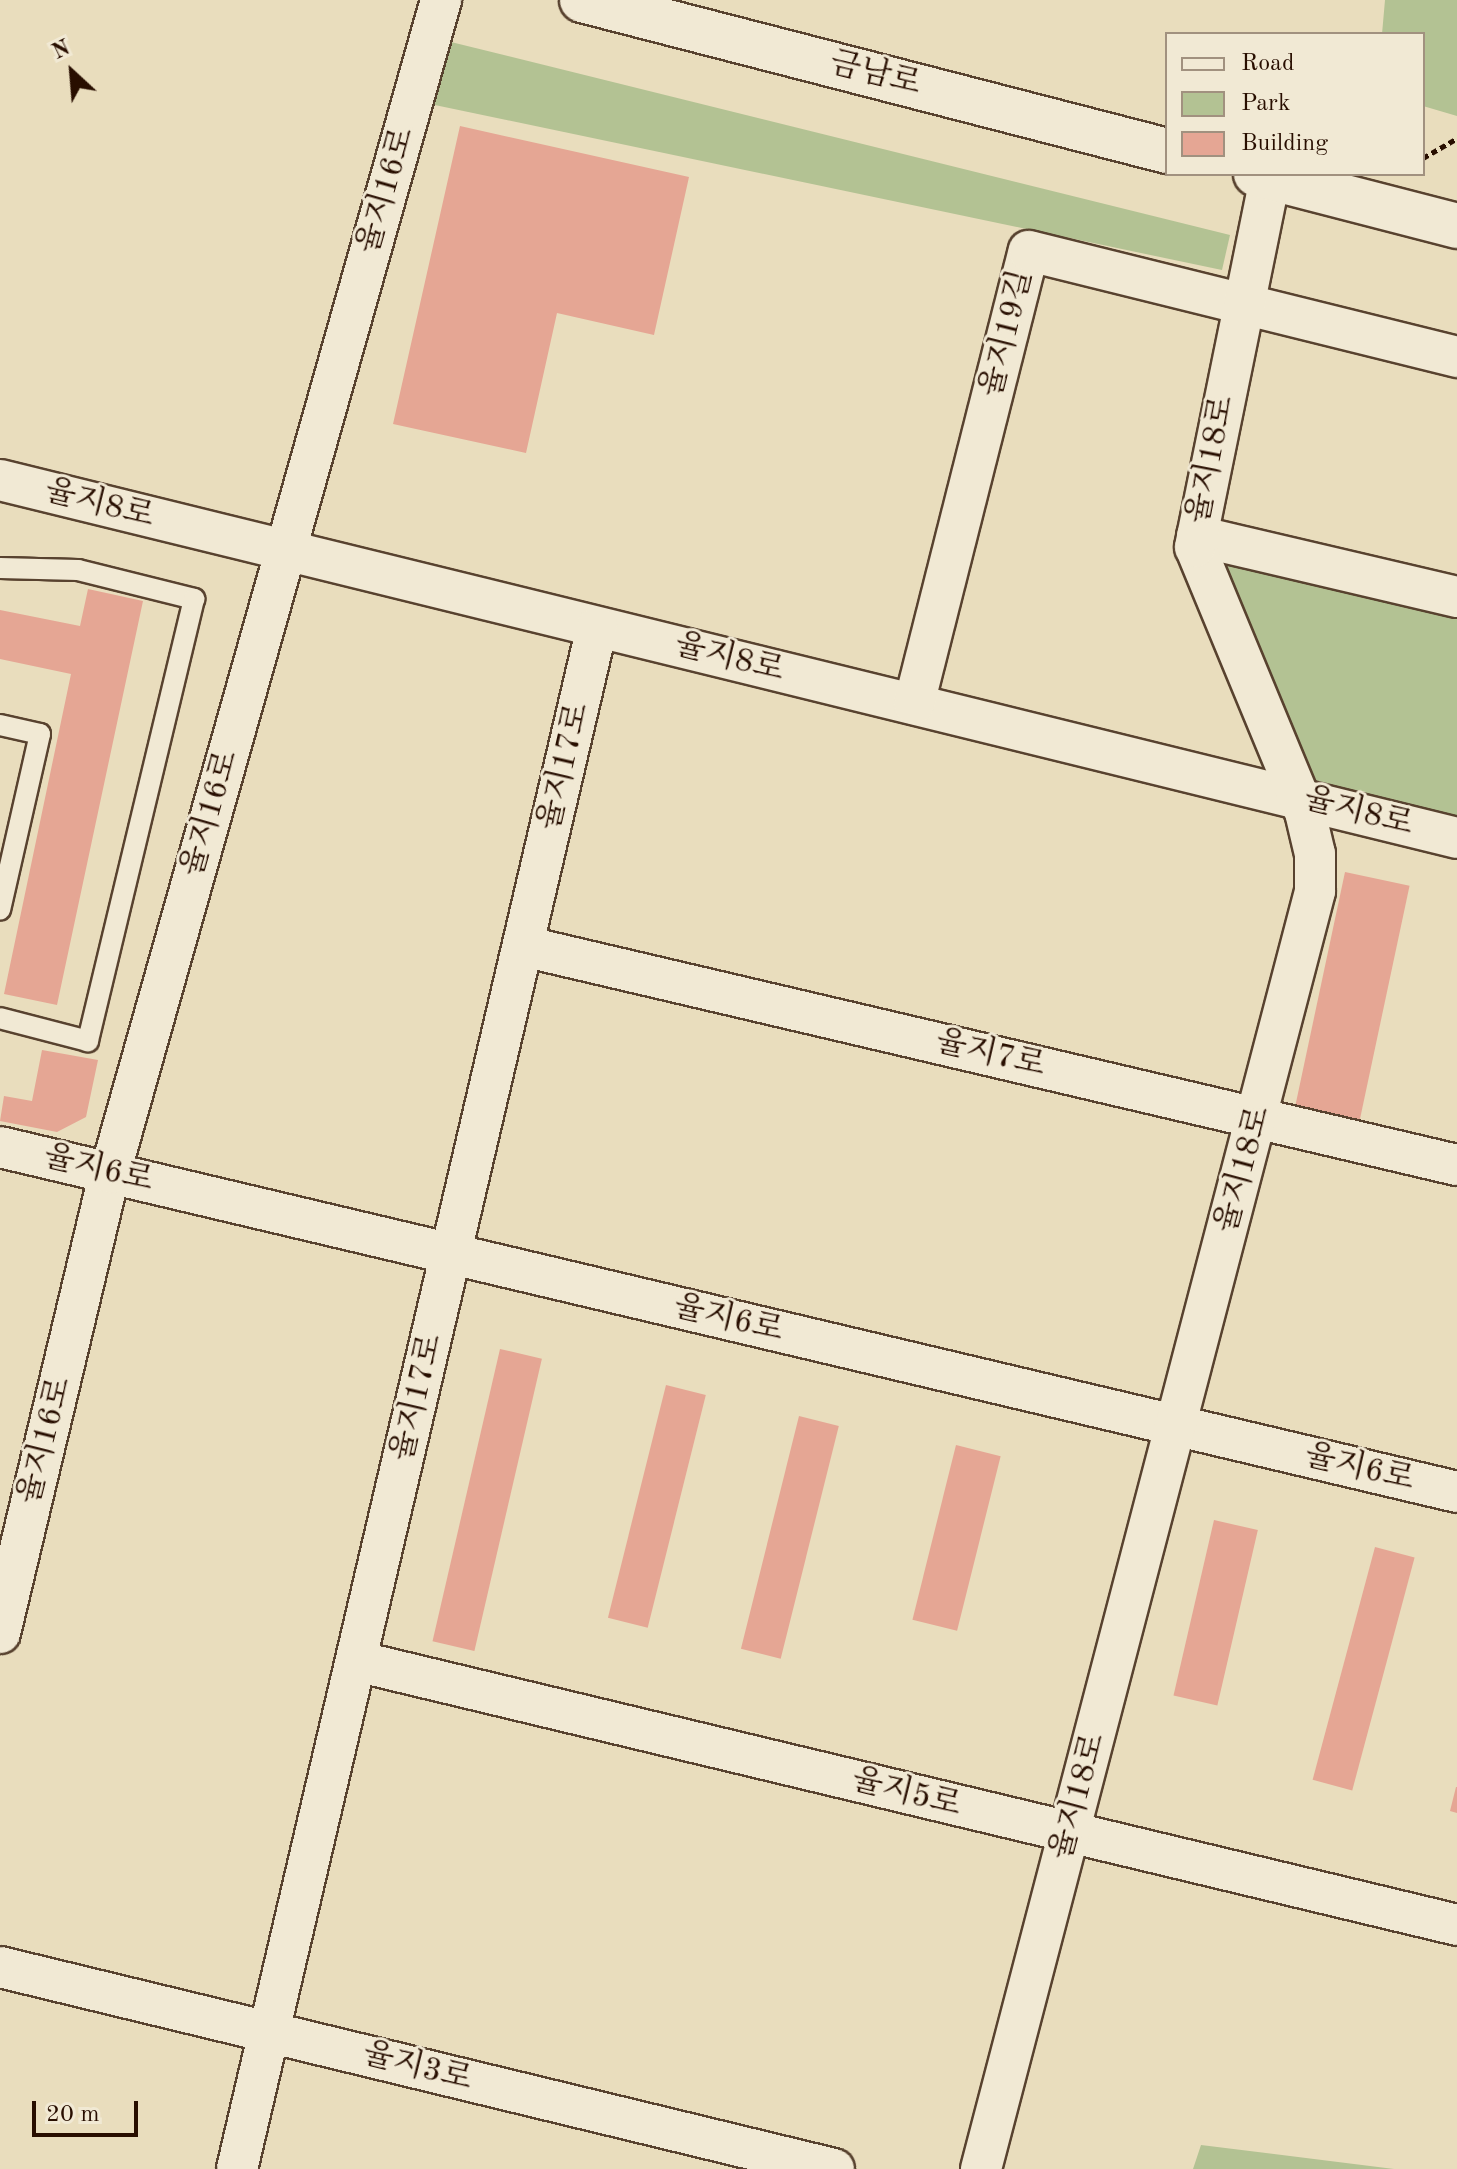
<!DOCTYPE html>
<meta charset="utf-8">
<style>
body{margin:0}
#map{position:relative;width:1457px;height:2169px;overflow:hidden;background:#e9ddbd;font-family:"Old Standard TT","Noto Serif KR",serif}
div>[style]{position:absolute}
.green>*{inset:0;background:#b3c293}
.building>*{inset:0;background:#e5a694;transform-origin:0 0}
.path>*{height:5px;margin-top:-2.5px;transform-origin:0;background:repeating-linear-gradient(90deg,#280e00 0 6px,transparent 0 10px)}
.roads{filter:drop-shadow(2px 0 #58422f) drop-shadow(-2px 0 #58422f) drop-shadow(0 2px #58422f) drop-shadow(0 -2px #58422f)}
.lane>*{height:20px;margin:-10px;padding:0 10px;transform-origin:10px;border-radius:10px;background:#f1e9d4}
.street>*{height:40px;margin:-20px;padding:0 20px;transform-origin:20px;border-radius:20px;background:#f1e9d4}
.secondary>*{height:44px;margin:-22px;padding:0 22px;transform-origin:22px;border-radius:22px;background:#f1e9d4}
span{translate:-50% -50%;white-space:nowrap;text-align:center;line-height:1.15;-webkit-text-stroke:6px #f1e9d4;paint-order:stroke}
.street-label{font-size:32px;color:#280e00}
.legend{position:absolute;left:1165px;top:32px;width:260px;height:144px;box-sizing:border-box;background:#f1e9d4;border:2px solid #a1917f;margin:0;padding:10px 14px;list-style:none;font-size:24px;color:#280e00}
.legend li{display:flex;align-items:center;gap:16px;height:40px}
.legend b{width:40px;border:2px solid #a1917f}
.north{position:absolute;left:32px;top:32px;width:80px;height:80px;-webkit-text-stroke:6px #f1e9d4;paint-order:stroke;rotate:334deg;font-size:22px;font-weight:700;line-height:32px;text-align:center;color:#280e00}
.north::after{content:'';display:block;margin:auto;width:28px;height:36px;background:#280e00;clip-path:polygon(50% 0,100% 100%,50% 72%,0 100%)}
.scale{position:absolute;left:32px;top:2101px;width:106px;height:36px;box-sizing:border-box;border:4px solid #280e00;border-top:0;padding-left:10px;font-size:24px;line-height:28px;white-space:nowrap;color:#280e00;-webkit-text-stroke:6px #f1e9d4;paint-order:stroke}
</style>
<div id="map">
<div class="green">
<div style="clip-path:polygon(1385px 0,1457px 0,1457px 116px,1423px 106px,1423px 34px,1382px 34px)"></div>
<div style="clip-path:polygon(451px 42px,1230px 235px,1222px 270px,430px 104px)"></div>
<div style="clip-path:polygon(1214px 559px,1457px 614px,1457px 827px,1313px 797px)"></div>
<div style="clip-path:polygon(1201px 2145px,1394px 2169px,1193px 2169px)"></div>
</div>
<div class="building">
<div style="clip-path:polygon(460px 126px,689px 177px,654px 335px,557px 313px,526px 453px,393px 424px)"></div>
<div style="clip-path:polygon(88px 589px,143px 601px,57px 1005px,4px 994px,71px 674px,0 659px,0 610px,80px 626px)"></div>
<div style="left:1345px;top:872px;width:66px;height:253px;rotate:12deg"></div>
<div style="clip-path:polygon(42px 1050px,98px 1060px,86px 1117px,57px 1132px,0 1121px,4px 1096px,32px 1101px)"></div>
<div style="left:500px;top:1349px;width:43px;height:300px;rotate:13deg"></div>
<div style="left:666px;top:1385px;width:41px;height:240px;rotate:14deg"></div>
<div style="left:799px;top:1416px;width:41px;height:240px;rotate:14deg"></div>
<div style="left:956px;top:1445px;width:46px;height:180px;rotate:14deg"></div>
<div style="left:1214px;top:1520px;width:45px;height:180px;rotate:13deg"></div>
<div style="left:1375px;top:1547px;width:41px;height:241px;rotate:15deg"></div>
<div style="clip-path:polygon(1456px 1787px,1457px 1787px,1457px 1813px,1450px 1811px)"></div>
</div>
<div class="path">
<div style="left:1423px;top:158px;width:39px;rotate:-30deg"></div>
</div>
<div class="roads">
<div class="lane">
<div style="left:0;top:568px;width:78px;rotate:1.5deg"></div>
<div style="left:78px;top:570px;width:120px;rotate:14deg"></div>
<div style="left:194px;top:599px;width:455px;rotate:103.5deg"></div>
<div style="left:88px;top:1041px;width:91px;rotate:-165.4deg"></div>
<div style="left:0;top:725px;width:41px;rotate:12.7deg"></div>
<div style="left:40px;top:734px;width:180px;rotate:102.8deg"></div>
</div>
<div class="street">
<div style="left:0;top:480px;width:1500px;rotate:13.8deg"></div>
<div style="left:1197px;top:536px;width:267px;rotate:13.2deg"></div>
<div style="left:914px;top:704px;width:467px;rotate:-75.8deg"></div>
<div style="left:1029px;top:251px;width:441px;rotate:13.9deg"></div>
<div style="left:523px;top:946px;width:959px;rotate:13.2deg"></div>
<div style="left:0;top:1147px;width:1497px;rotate:13.32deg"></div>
<div style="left:0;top:1633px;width:473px;rotate:-76.6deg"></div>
<div style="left:110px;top:1173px;width:1219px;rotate:-74.24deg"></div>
<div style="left:356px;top:1661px;width:1132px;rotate:13.48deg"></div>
<div style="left:0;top:1967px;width:858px;rotate:13.62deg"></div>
<div style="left:237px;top:2169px;width:1583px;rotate:-76.86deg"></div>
<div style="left:981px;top:2169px;width:1321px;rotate:-75.35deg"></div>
<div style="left:1315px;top:891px;width:37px;rotate:-90deg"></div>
<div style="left:1315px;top:854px;width:43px;rotate:-103.4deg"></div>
<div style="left:1305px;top:812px;width:287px;rotate:-112.5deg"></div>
<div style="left:1195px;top:547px;width:378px;rotate:-78.5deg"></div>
</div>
<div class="secondary">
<div style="left:582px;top:0;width:604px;rotate:14.47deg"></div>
<div style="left:1256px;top:174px;width:208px;rotate:14.5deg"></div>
</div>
</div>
<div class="street-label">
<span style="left:875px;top:75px;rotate:14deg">금남로</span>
<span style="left:387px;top:191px;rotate:-74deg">율지16로</span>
<span style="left:1008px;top:334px;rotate:-76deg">율지19길</span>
<span style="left:1212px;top:460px;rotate:-79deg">율지18로</span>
<span style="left:99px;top:505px;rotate:14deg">율지8로</span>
<span style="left:729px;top:659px;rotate:14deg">율지8로</span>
<span style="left:565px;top:767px;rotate:-77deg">율지17로</span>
<span style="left:1358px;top:813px;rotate:14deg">율지8로</span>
<span style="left:211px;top:814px;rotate:-74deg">율지16로</span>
<span style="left:990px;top:1055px;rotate:13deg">율지7로</span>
<span style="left:98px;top:1170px;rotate:13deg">율지6로</span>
<span style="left:1244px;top:1170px;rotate:-75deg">율지18로</span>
<span style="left:728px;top:1320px;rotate:13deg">율지6로</span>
<span style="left:418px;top:1398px;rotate:-77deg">율지17로</span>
<span style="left:46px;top:1441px;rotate:-76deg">율지16로</span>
<span style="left:1359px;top:1469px;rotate:13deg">율지6로</span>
<span style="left:906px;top:1794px;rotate:14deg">율지5로</span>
<span style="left:1079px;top:1797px;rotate:-75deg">율지18로</span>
<span style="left:417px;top:2068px;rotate:14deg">율지3로</span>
</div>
<ul class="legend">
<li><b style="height:10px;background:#f1e9d4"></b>Road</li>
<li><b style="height:22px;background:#b3c293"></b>Park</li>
<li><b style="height:22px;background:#e5a694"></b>Building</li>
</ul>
<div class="north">N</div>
<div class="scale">20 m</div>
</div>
